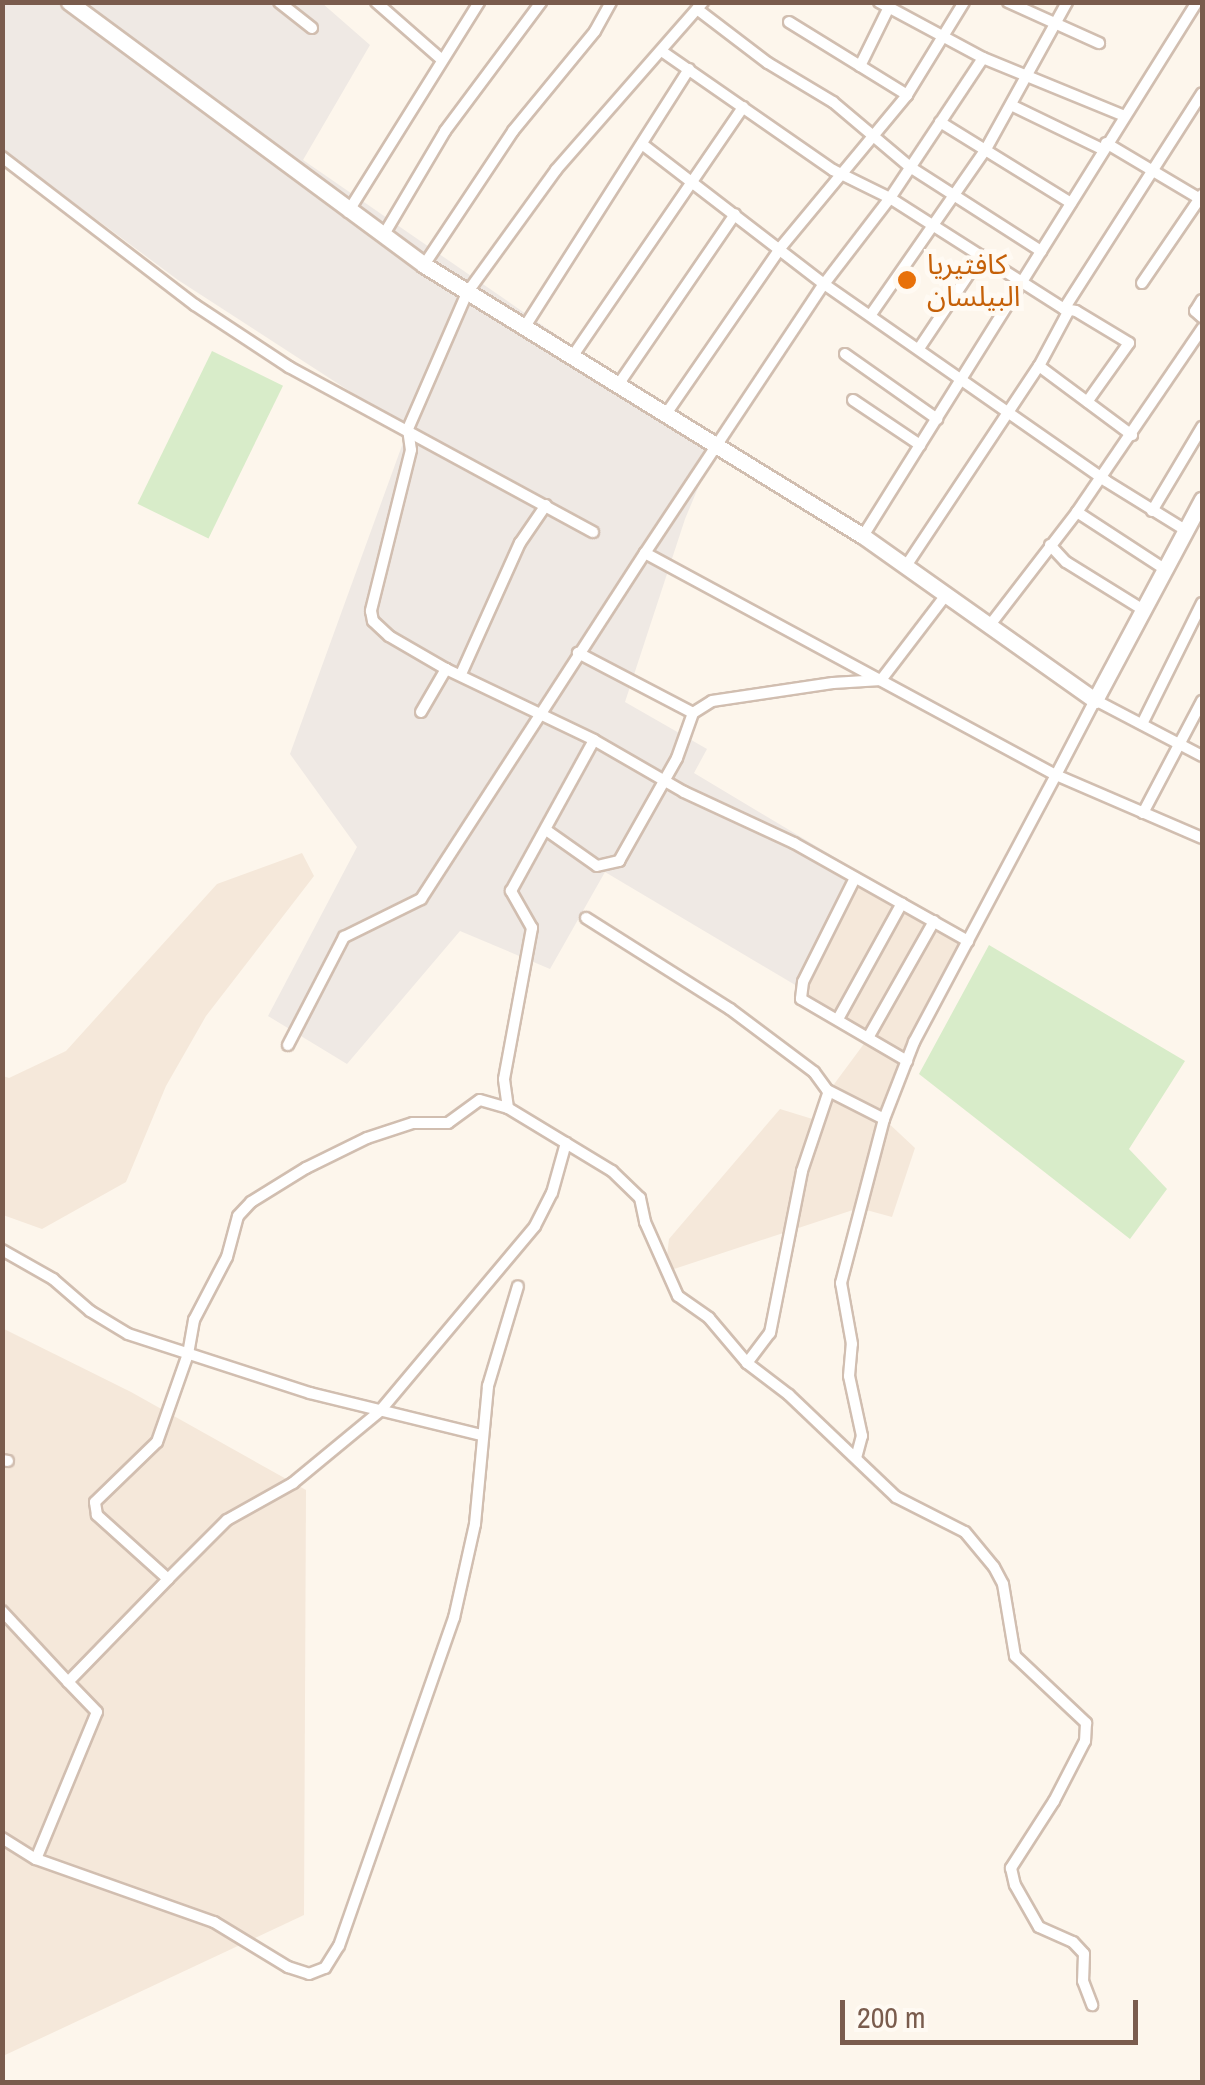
<!DOCTYPE html>
<meta charset="utf-8">
<style>
body{margin:0}
#map{position:relative;width:1205px;height:2085px;overflow:hidden;background:#fdf6ec;font-family:"Archivo Narrow","Noto Sans Arabic",sans-serif}
div>[style]{position:absolute}
.residential>*{inset:0;background:#f5e8da}
.industrial>*{inset:0;background:#efe9e4}
.green>*{inset:0;background:#d8ecc9;transform-origin:0 0}
.roads{filter:drop-shadow(2px 0 #d1beb0) drop-shadow(-2px 0 #d1beb0) drop-shadow(0 2px #d1beb0) drop-shadow(0 -2px #d1beb0)}
.street>*{height:10px;margin:-5px;padding:0 5px;transform-origin:5px;border-radius:5px;background:#fff}
.secondary>*{height:15px;margin:-7.5px;padding:0 7.5px;transform-origin:7.5px;border-radius:7.5px;background:#fff}
.dots>*{width:28px;height:28px;translate:-50% -50%;box-sizing:border-box;border:5px solid #fffaf3;border-radius:50%}
span{translate:-50% -50%;white-space:nowrap;text-align:center;line-height:1.15;-webkit-text-stroke:10px #fffaf3;paint-order:stroke}
.food-label{font-size:28px;color:#c56008}
.left{translate:0 -50%;text-align:left}
.frame{position:absolute;inset:0;border:5px solid #7a5c4d;pointer-events:none}
.scale{position:absolute;left:840px;top:2000px;width:298px;height:45px;box-sizing:border-box;border:5px solid #7a5c4d;border-top:0;padding-left:12px;font-size:30px;line-height:35px;white-space:nowrap;color:#7a5c4d;-webkit-text-stroke:8px #fffaf3;paint-order:stroke}
</style>
<div id="map">
<div class="residential">
<div style="clip-path:polygon(302px 853px,314px 876px,206px 1016px,166px 1086px,126px 1182px,42px 1229px,3px 1215px,3px 1076px,9px 1078px,66px 1051px,217px 884px)"></div>
<div style="clip-path:polygon(855px 878px,968px 941px,884px 1119px,915px 1148px,892px 1217px,859px 1208px,665px 1272px,669px 1239px,780px 1109px,819px 1121px,829px 1091px,869px 1037px,801px 999px)"></div>
<div style="clip-path:polygon(2px 1328px,131px 1392px,306px 1490px,304px 1915px,3px 2056px)"></div>
</div>
<div class="industrial">
<div style="clip-path:polygon(2px 3px,322px 3px,370px 45px,303px 160px,716px 445px,685px 519px,625px 702px,707px 749px,694px 773px,861px 873px,802px 989px,605px 872px,550px 969px,460px 931px,347px 1064px,268px 1016px,357px 847px,290px 754px,408px 429px,178px 280px,3px 150px)"></div>
</div>
<div class="green">
<div style="left:212px;top:351px;width:79px;height:170px;rotate:26deg"></div>
<div style="clip-path:polygon(989px 945px,1185px 1061px,1129px 1149px,1167px 1189px,1130px 1239px,919px 1074px)"></div>
</div>
<div class="roads">
<div class="street">
<div style="left:279px;top:2px;width:42px;rotate:38.2deg"></div>
<div style="left:376px;top:2px;width:88px;rotate:41.3deg"></div>
<div style="left:703px;top:2px;width:223px;rotate:131.2deg"></div>
<div style="left:556px;top:170px;width:152px;rotate:125.9deg"></div>
<div style="left:467px;top:293px;width:148px;rotate:113.5deg"></div>
<div style="left:408px;top:429px;width:21px;rotate:82deg"></div>
<div style="left:411px;top:450px;width:166px;rotate:104deg"></div>
<div style="left:371px;top:611px;width:10px;rotate:79deg"></div>
<div style="left:373px;top:621px;width:22px;rotate:43deg"></div>
<div style="left:389px;top:636px;width:66px;rotate:30.1deg"></div>
<div style="left:446px;top:669px;width:164px;rotate:25.6deg"></div>
<div style="left:594px;top:740px;width:104px;rotate:30deg"></div>
<div style="left:684px;top:792px;width:121px;rotate:24.9deg"></div>
<div style="left:794px;top:843px;width:200px;rotate:29.4deg"></div>
<div style="left:879px;top:2px;width:118px;rotate:28.3deg"></div>
<div style="left:983px;top:58px;width:150px;rotate:22.3deg"></div>
<div style="left:1008px;top:2px;width:100px;rotate:24.3deg"></div>
<div style="left:697px;top:9px;width:89px;rotate:37.3deg"></div>
<div style="left:768px;top:63px;width:76px;rotate:31deg"></div>
<div style="left:833px;top:102px;width:101px;rotate:40.2deg"></div>
<div style="left:910px;top:167px;width:156px;rotate:32.7deg"></div>
<div style="left:789px;top:22px;width:139px;rotate:31.7deg"></div>
<div style="left:663px;top:52px;width:207px;rotate:34.8deg"></div>
<div style="left:833px;top:170px;width:64px;rotate:26.2deg"></div>
<div style="left:890px;top:198px;width:206px;rotate:32.5deg"></div>
<div style="left:1064px;top:309px;width:12px;rotate:9deg"></div>
<div style="left:1076px;top:311px;width:62px;rotate:31.1deg"></div>
<div style="left:1129px;top:343px;width:72px;rotate:125.4deg"></div>
<div style="left:860px;top:66px;width:66px;rotate:-63.8deg"></div>
<div style="left:1011px;top:105px;width:101px;rotate:25.8deg"></div>
<div style="left:940px;top:122px;width:154px;rotate:31.7deg"></div>
<div style="left:1106px;top:143px;width:112px;rotate:30.7deg"></div>
<div style="left:642px;top:144px;width:230px;rotate:37.6deg"></div>
<div style="left:824px;top:284px;width:344px;rotate:34.9deg"></div>
<div style="left:1106px;top:481px;width:95px;rotate:31.7deg"></div>
<div style="left:2px;top:157px;width:243px;rotate:37.5deg"></div>
<div style="left:195px;top:305px;width:113px;rotate:33.4deg"></div>
<div style="left:289px;top:367px;width:346px;rotate:28.5deg"></div>
<div style="left:348px;top:212px;width:248px;rotate:-58deg"></div>
<div style="left:383px;top:236px;width:122px;rotate:-59.4deg"></div>
<div style="left:445px;top:131px;width:161px;rotate:-53.3deg"></div>
<div style="left:424px;top:265px;width:161px;rotate:-56.4deg"></div>
<div style="left:513px;top:131px;width:129px;rotate:-50.6deg"></div>
<div style="left:595px;top:31px;width:33px;rotate:-61deg"></div>
<div style="left:1142px;top:283px;width:107px;rotate:-55.7deg"></div>
<div style="left:1202px;top:300px;width:13px;rotate:122deg"></div>
<div style="left:1195px;top:311px;width:9px;rotate:41deg"></div>
<div style="left:1064px;top:309px;width:256px;rotate:-57.4deg"></div>
<div style="left:872px;top:313px;width:200px;rotate:-55.2deg"></div>
<div style="left:986px;top:149px;width:168px;rotate:-61.1deg"></div>
<div style="left:524px;top:328px;width:307px;rotate:-57.5deg"></div>
<div style="left:920px;top:347px;width:110px;rotate:-56.2deg"></div>
<div style="left:845px;top:354px;width:113px;rotate:35.2deg"></div>
<div style="left:572px;top:357px;width:303px;rotate:-55.6deg"></div>
<div style="left:1039px;top:366px;width:116px;rotate:36.6deg"></div>
<div style="left:618px;top:385px;width:207px;rotate:-55.6deg"></div>
<div style="left:853px;top:400px;width:81px;rotate:33.9deg"></div>
<div style="left:666px;top:414px;width:203px;rotate:-55.4deg"></div>
<div style="left:781px;top:247px;width:197px;rotate:-50.3deg"></div>
<div style="left:907px;top:95px;width:109px;rotate:-58.5deg"></div>
<div style="left:1152px;top:511px;width:98px;rotate:-59.2deg"></div>
<div style="left:1077px;top:512px;width:106px;rotate:33.1deg"></div>
<div style="left:863px;top:536px;width:630px;rotate:-57.98deg"></div>
<div style="left:1050px;top:545px;width:23px;rotate:47deg"></div>
<div style="left:1066px;top:562px;width:93px;rotate:31.8deg"></div>
<div style="left:645px;top:553px;width:323px;rotate:-56.4deg"></div>
<div style="left:824px;top:284px;width:108px;rotate:-52.5deg"></div>
<div style="left:890px;top:198px;width:168px;rotate:-56.4deg"></div>
<div style="left:906px;top:566px;width:240px;rotate:-56.4deg"></div>
<div style="left:1039px;top:366px;width:61px;rotate:-61.8deg"></div>
<div style="left:990px;top:625px;width:143px;rotate:-52.4deg"></div>
<div style="left:1077px;top:512px;width:222px;rotate:-55.7deg"></div>
<div style="left:461px;top:674px;width:144px;rotate:-65.8deg"></div>
<div style="left:520px;top:543px;width:46px;rotate:-55.6deg"></div>
<div style="left:421px;top:712px;width:50px;rotate:-59.8deg"></div>
<div style="left:693px;top:713px;width:22px;rotate:-32deg"></div>
<div style="left:712px;top:701px;width:122px;rotate:-8.5deg"></div>
<div style="left:833px;top:683px;width:48px;rotate:-3.6deg"></div>
<div style="left:881px;top:680px;width:107px;rotate:-52.6deg"></div>
<div style="left:1142px;top:724px;width:135px;rotate:-63.6deg"></div>
<div style="left:1143px;top:813px;width:127px;rotate:-62.2deg"></div>
<div style="left:546px;top:830px;width:62px;rotate:35.2deg"></div>
<div style="left:597px;top:866px;width:23px;rotate:-13deg"></div>
<div style="left:619px;top:861px;width:118px;rotate:-60.6deg"></div>
<div style="left:677px;top:758px;width:48px;rotate:-70.4deg"></div>
<div style="left:693px;top:713px;width:130px;rotate:-152.4deg"></div>
<div style="left:855px;top:878px;width:116px;rotate:116.6deg"></div>
<div style="left:803px;top:982px;width:17px;rotate:97deg"></div>
<div style="left:801px;top:999px;width:123px;rotate:30.3deg"></div>
<div style="left:586px;top:918px;width:170px;rotate:32.3deg"></div>
<div style="left:730px;top:1009px;width:105px;rotate:36.9deg"></div>
<div style="left:814px;top:1072px;width:22px;rotate:54deg"></div>
<div style="left:827px;top:1090px;width:64px;rotate:27deg"></div>
<div style="left:838px;top:1019px;width:132px;rotate:-61.1deg"></div>
<div style="left:869px;top:1036px;width:132px;rotate:-60.5deg"></div>
<div style="left:288px;top:1045px;width:122px;rotate:-62.6deg"></div>
<div style="left:344px;top:937px;width:86px;rotate:-26.3deg"></div>
<div style="left:421px;top:899px;width:412px;rotate:-57.1deg"></div>
<div style="left:645px;top:553px;width:467px;rotate:28.4deg"></div>
<div style="left:1056px;top:775px;width:85px;rotate:-62.5deg"></div>
<div style="left:1095px;top:700px;width:121px;rotate:27.6deg"></div>
<div style="left:508px;top:1108px;width:29px;rotate:-98deg"></div>
<div style="left:504px;top:1079px;width:154px;rotate:-79.5deg"></div>
<div style="left:532px;top:928px;width:43px;rotate:-119.6deg"></div>
<div style="left:511px;top:891px;width:172px;rotate:-61.2deg"></div>
<div style="left:2px;top:1250px;width:59px;rotate:29.6deg"></div>
<div style="left:53px;top:1279px;width:49px;rotate:40.9deg"></div>
<div style="left:90px;top:1311px;width:44px;rotate:31.2deg"></div>
<div style="left:128px;top:1334px;width:191px;rotate:18deg"></div>
<div style="left:310px;top:1393px;width:176px;rotate:13.8deg"></div>
<div style="left:747px;top:1363px;width:38px;rotate:-53deg"></div>
<div style="left:770px;top:1333px;width:165px;rotate:-78.8deg"></div>
<div style="left:802px;top:1171px;width:84px;rotate:-71.4deg"></div>
<div style="left:856px;top:1458px;width:23px;rotate:-75deg"></div>
<div style="left:862px;top:1436px;width:61px;rotate:-102.2deg"></div>
<div style="left:849px;top:1376px;width:32px;rotate:-85deg"></div>
<div style="left:852px;top:1344px;width:62px;rotate:-100.2deg"></div>
<div style="left:841px;top:1283px;width:170px;rotate:-75.3deg"></div>
<div style="left:884px;top:1119px;width:83px;rotate:-68.7deg"></div>
<div style="left:914px;top:1042px;width:302px;rotate:-62deg"></div>
<div style="left:1056px;top:775px;width:159px;rotate:23.3deg"></div>
<div style="left:2px;top:1460px;width:6px;rotate:9deg"></div>
<div style="left:168px;top:1579px;width:83px;rotate:-45deg"></div>
<div style="left:227px;top:1520px;width:76px;rotate:-29.3deg"></div>
<div style="left:293px;top:1483px;width:113px;rotate:-39.6deg"></div>
<div style="left:380px;top:1411px;width:241px;rotate:-50deg"></div>
<div style="left:535px;top:1226px;width:37px;rotate:-63deg"></div>
<div style="left:552px;top:1193px;width:52px;rotate:-74.4deg"></div>
<div style="left:2px;top:1611px;width:97px;rotate:47.1deg"></div>
<div style="left:2px;top:1838px;width:40px;rotate:32deg"></div>
<div style="left:36px;top:1859px;width:189px;rotate:19.5deg"></div>
<div style="left:214px;top:1922px;width:87px;rotate:31.3deg"></div>
<div style="left:288px;top:1967px;width:22px;rotate:18deg"></div>
<div style="left:309px;top:1974px;width:17px;rotate:-21deg"></div>
<div style="left:325px;top:1968px;width:26px;rotate:-58deg"></div>
<div style="left:339px;top:1946px;width:348px;rotate:-70.7deg"></div>
<div style="left:454px;top:1618px;width:96px;rotate:-77.4deg"></div>
<div style="left:475px;top:1524px;width:139px;rotate:-84.6deg"></div>
<div style="left:488px;top:1386px;width:104px;rotate:-73.3deg"></div>
<div style="left:36px;top:1859px;width:159px;rotate:-67.5deg"></div>
<div style="left:97px;top:1712px;width:42px;rotate:-134deg"></div>
<div style="left:68px;top:1682px;width:144px;rotate:-45.8deg"></div>
<div style="left:168px;top:1579px;width:96px;rotate:-138deg"></div>
<div style="left:97px;top:1515px;width:13px;rotate:-99deg"></div>
<div style="left:95px;top:1502px;width:86px;rotate:-44.1deg"></div>
<div style="left:157px;top:1442px;width:93px;rotate:-70.6deg"></div>
<div style="left:188px;top:1354px;width:35px;rotate:-80deg"></div>
<div style="left:194px;top:1320px;width:71px;rotate:-62.4deg"></div>
<div style="left:227px;top:1257px;width:42px;rotate:-75deg"></div>
<div style="left:238px;top:1216px;width:19px;rotate:-47deg"></div>
<div style="left:251px;top:1202px;width:65px;rotate:-31.7deg"></div>
<div style="left:306px;top:1168px;width:68px;rotate:-26.2deg"></div>
<div style="left:367px;top:1138px;width:48px;rotate:-18.1deg"></div>
<div style="left:413px;top:1123px;width:35px"></div>
<div style="left:448px;top:1123px;width:39px;rotate:-36deg"></div>
<div style="left:480px;top:1100px;width:29px;rotate:16deg"></div>
<div style="left:508px;top:1108px;width:122px;rotate:31.2deg"></div>
<div style="left:612px;top:1171px;width:39px;rotate:44deg"></div>
<div style="left:640px;top:1198px;width:25px;rotate:78deg"></div>
<div style="left:645px;top:1222px;width:81px;rotate:66deg"></div>
<div style="left:678px;top:1296px;width:38px;rotate:35deg"></div>
<div style="left:709px;top:1318px;width:59px;rotate:49.8deg"></div>
<div style="left:747px;top:1363px;width:53px;rotate:37.3deg"></div>
<div style="left:789px;top:1395px;width:148px;rotate:43.6deg"></div>
<div style="left:896px;top:1497px;width:77px;rotate:26.9deg"></div>
<div style="left:965px;top:1532px;width:45px;rotate:50.4deg"></div>
<div style="left:994px;top:1567px;width:19px;rotate:62deg"></div>
<div style="left:1003px;top:1584px;width:73px;rotate:80.5deg"></div>
<div style="left:1015px;top:1656px;width:98px;rotate:43.3deg"></div>
<div style="left:1086px;top:1723px;width:18px;rotate:93deg"></div>
<div style="left:1085px;top:1741px;width:68px;rotate:117.3deg"></div>
<div style="left:1054px;top:1801px;width:80px;rotate:122.7deg"></div>
<div style="left:1011px;top:1868px;width:17px;rotate:77deg"></div>
<div style="left:1015px;top:1885px;width:48px;rotate:60.3deg"></div>
<div style="left:1039px;top:1927px;width:37px;rotate:24deg"></div>
<div style="left:1073px;top:1942px;width:16px;rotate:47deg"></div>
<div style="left:1084px;top:1954px;width:27px;rotate:92deg"></div>
<div style="left:1083px;top:1981px;width:26px;rotate:69deg"></div>
</div>
<div class="secondary">
<div style="left:69px;top:2px;width:442px;rotate:36.5deg"></div>
<div style="left:424px;top:265px;width:516px;rotate:31.69deg"></div>
<div style="left:863px;top:536px;width:284px;rotate:35.3deg"></div>
<div style="left:1095px;top:700px;width:227px;rotate:-61.9deg"></div>
</div>
</div>
<div class="dots">
<div style="left:907px;top:280px;background:#e8710a"></div>
</div>
<div class="food-label">
<span class="left" style="left:927px;top:280px">كافتيريا<br>البيلسان</span>
</div>
<div class="frame"></div>
<div class="scale">200 m</div>
</div>
